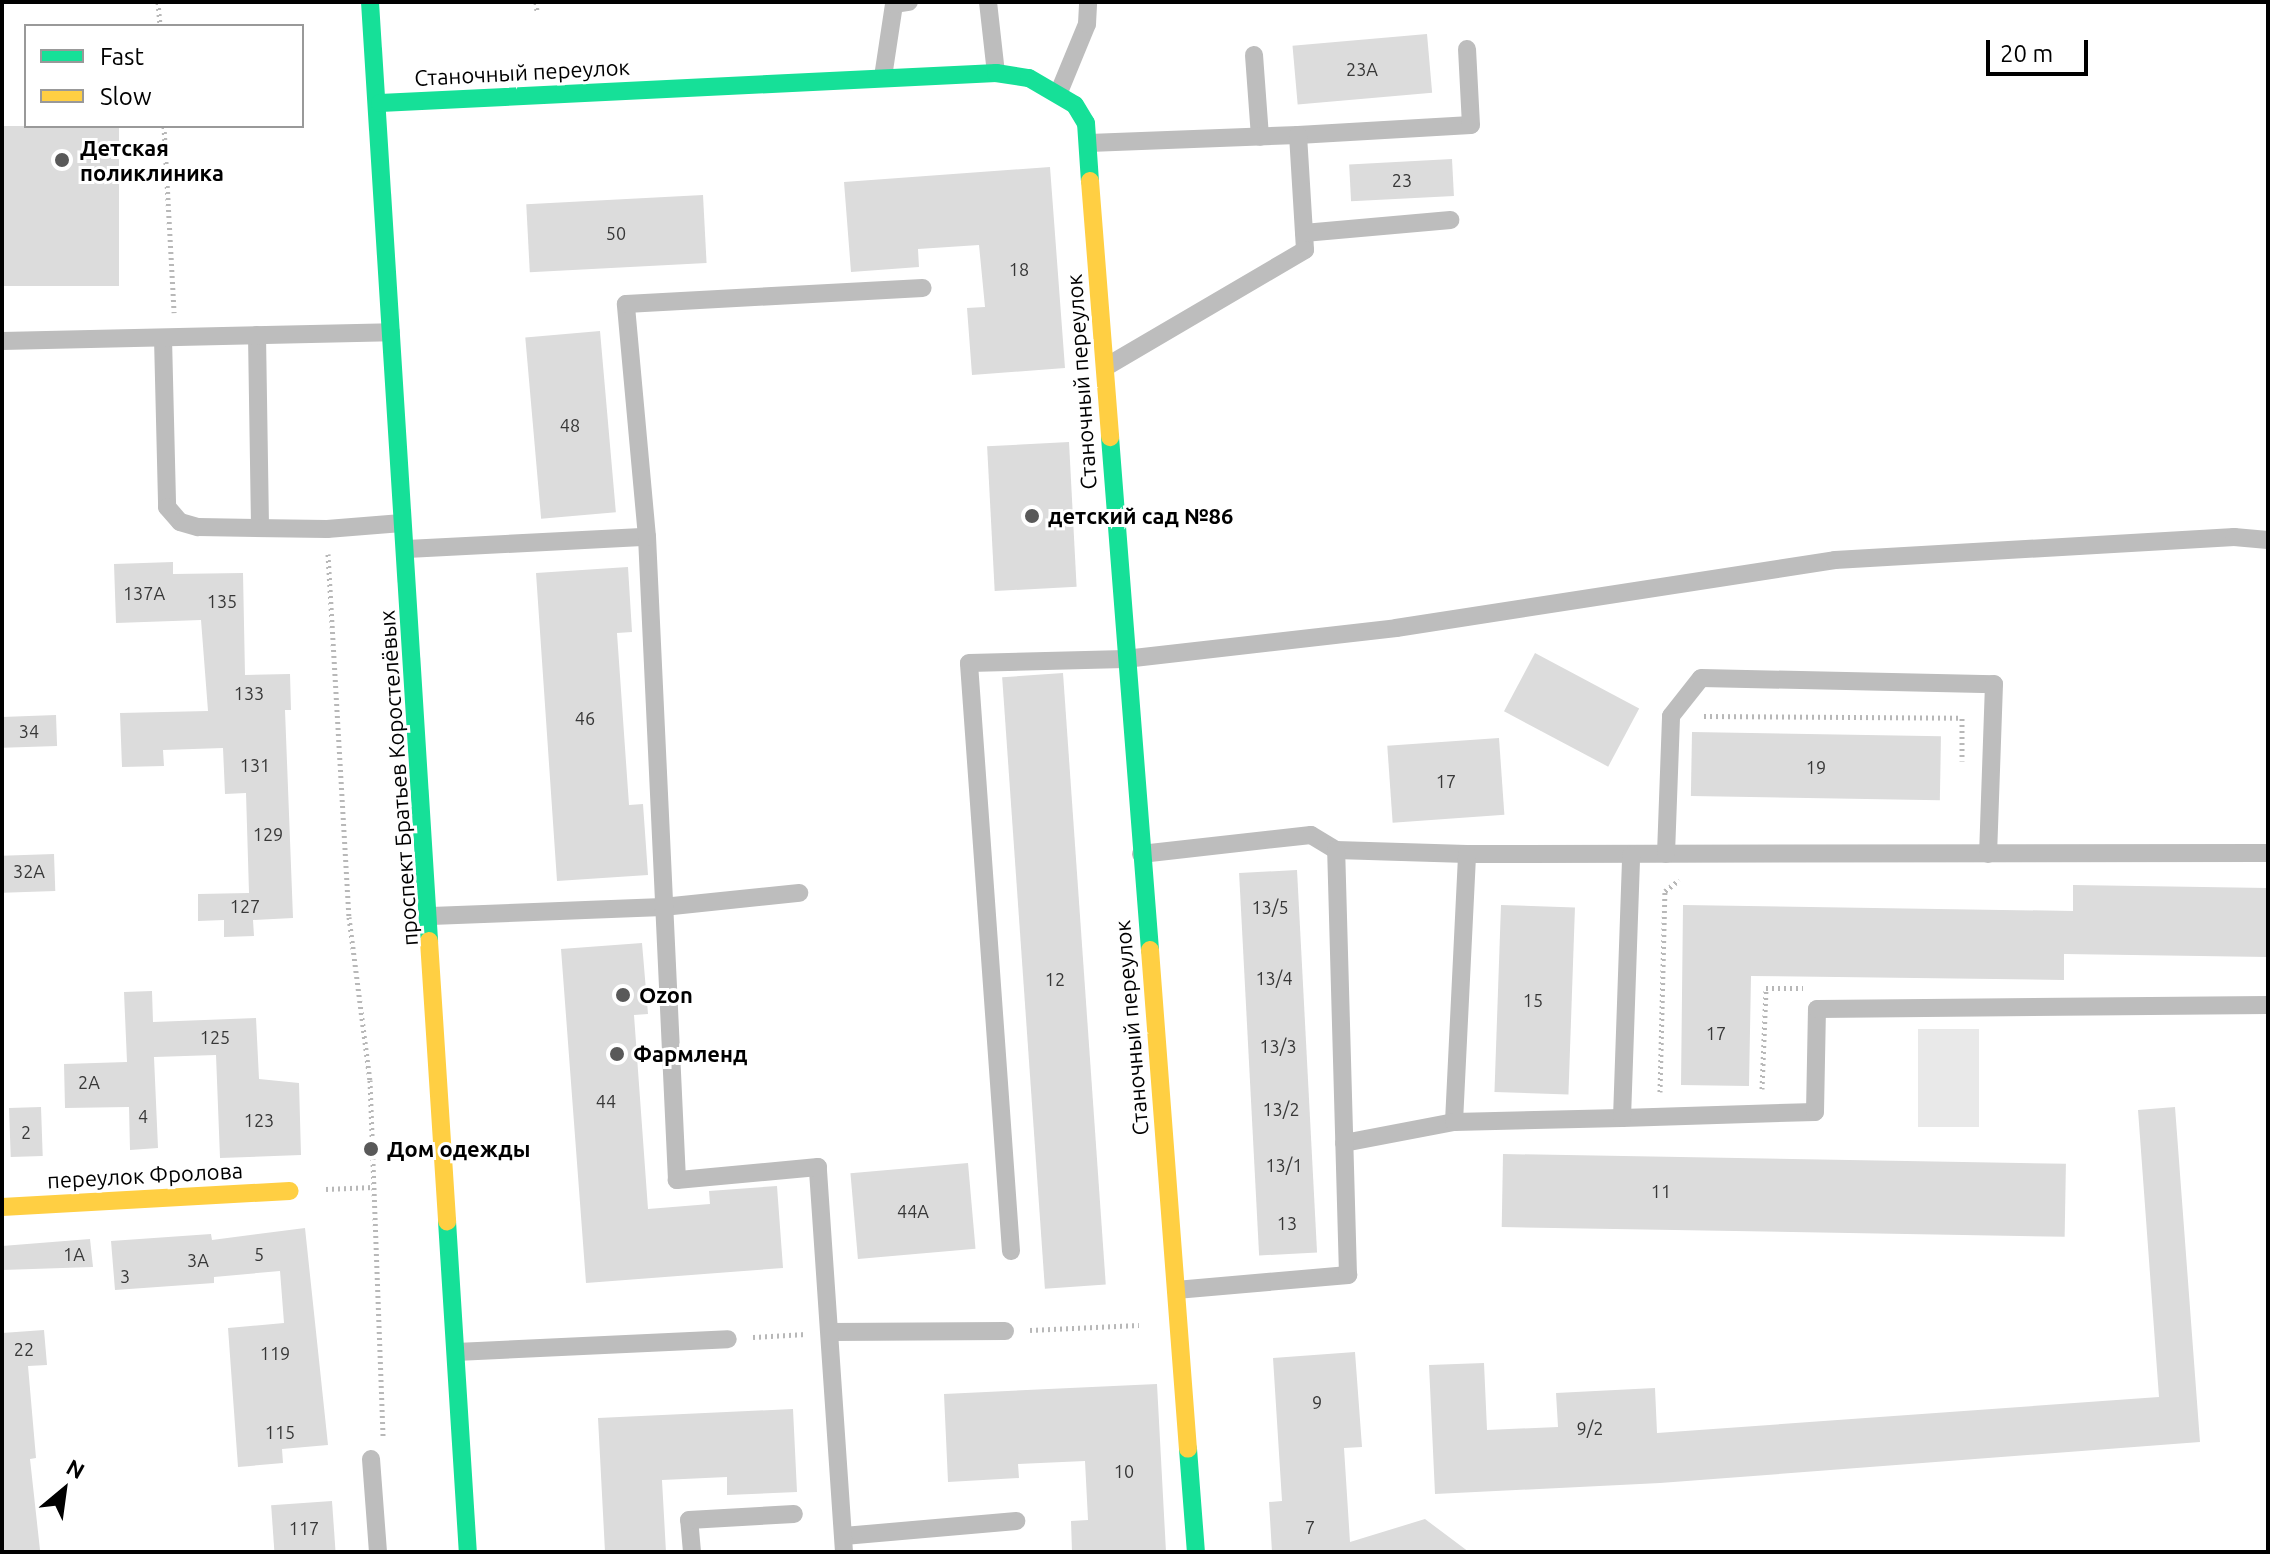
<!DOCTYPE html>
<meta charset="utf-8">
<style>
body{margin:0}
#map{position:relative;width:2270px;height:1554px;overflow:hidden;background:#fff;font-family:Ubuntu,sans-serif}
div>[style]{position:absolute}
.green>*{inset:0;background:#e9e9e9;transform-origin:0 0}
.building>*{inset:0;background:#dcdcdc;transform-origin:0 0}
.path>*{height:5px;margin-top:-2.5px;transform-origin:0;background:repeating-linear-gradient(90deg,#b8b8b8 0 2px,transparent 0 6px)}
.lane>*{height:18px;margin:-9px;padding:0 9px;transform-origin:9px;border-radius:9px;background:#bdbdbd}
.fast>*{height:18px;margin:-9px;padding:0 9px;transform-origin:9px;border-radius:9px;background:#16e098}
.slow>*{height:18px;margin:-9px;padding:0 9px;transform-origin:9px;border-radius:9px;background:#ffcf43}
.dots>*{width:22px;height:22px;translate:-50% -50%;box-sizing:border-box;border:4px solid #fff;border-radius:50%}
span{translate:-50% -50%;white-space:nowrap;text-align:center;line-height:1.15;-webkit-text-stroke:6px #fff;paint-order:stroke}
.number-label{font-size:18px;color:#373737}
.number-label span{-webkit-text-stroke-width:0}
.street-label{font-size:22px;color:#000}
.poi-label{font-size:22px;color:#000;font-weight:700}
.left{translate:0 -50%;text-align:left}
.frame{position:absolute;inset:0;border:4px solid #000;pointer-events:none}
.legend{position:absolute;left:24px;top:24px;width:280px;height:104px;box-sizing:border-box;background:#fff;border:2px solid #999;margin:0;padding:10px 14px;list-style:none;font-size:24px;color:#000}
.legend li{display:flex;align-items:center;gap:16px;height:40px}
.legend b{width:40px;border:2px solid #999}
.north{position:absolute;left:24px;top:1450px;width:80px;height:80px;-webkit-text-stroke:6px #fff;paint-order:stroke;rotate:29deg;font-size:22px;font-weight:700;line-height:32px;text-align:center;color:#000}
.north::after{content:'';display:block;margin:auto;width:28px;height:36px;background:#000;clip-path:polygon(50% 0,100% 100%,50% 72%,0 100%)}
.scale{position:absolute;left:1986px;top:40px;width:102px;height:36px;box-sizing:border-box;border:4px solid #000;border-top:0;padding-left:10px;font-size:24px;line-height:28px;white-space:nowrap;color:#000;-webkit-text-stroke:6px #fff;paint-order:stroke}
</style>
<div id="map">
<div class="green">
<div style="left:1918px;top:1029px;width:61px;height:98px"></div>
</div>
<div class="building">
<div style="left:1427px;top:34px;width:59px;height:135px;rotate:85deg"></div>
<div style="left:2px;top:126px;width:117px;height:160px"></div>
<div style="left:1452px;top:159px;width:37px;height:103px;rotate:87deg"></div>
<div style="clip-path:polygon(1050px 167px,1065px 368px,972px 375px,967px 308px,985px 307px,979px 245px,918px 249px,919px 267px,851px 272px,844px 182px)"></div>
<div style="left:703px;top:195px;width:68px;height:177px;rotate:87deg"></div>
<div style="left:600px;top:331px;width:182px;height:75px;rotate:85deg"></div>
<div style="left:1069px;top:442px;width:145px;height:82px;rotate:87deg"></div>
<div style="clip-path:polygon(173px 562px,173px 574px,243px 573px,245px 675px,290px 674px,291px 710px,285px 710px,293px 918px,253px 920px,254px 936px,224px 937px,224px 920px,198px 921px,198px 894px,249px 893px,246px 793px,225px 794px,223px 748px,163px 750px,164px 766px,122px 767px,120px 713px,208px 711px,201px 620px,116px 623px,114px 564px)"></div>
<div style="clip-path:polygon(628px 567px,632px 632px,617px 633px,629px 805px,643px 804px,648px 875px,557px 881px,536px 573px)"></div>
<div style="left:1535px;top:653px;width:118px;height:66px;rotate:28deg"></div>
<div style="left:1063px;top:673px;width:613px;height:61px;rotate:86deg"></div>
<div style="left:56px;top:715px;width:31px;height:54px;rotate:88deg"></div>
<div style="left:1692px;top:732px;width:249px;height:64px;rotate:1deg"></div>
<div style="left:1499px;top:738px;width:77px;height:112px;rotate:86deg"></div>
<div style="left:54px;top:854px;width:37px;height:52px;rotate:88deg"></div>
<div style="left:1297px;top:870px;width:383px;height:58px;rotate:87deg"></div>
<div style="clip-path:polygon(2073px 885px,2268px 888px,2268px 957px,2064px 954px,2064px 980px,1751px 976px,1749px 1086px,1681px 1085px,1683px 905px,2073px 911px)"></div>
<div style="left:1501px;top:905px;width:74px;height:187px;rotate:2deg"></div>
<div style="clip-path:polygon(642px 943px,648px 1014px,634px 1015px,648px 1209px,710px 1204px,709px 1191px,777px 1186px,783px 1268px,586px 1283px,561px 949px)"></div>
<div style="clip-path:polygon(152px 991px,153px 1022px,256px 1018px,259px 1079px,299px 1083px,301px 1155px,220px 1158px,216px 1055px,154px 1057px,158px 1148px,130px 1150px,129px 1107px,65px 1108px,64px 1064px,127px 1062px,124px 992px)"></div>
<div style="left:41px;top:1107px;width:49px;height:32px;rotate:88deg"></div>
<div style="clip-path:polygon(2175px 1107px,2200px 1442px,1660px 1483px,1435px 1494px,1429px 1365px,1484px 1363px,1487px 1430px,1558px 1427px,1556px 1393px,1655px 1388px,1657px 1433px,2159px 1397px,2138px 1110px)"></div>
<div style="left:1503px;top:1154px;width:563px;height:73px;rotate:1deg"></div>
<div style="left:968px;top:1163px;width:86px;height:118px;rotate:85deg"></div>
<div style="clip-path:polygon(305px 1228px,328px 1445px,282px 1449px,283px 1463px,238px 1467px,228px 1328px,284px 1323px,280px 1271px,214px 1277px,214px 1283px,115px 1290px,111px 1241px,211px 1234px,212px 1240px)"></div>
<div style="clip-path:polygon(90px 1239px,93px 1267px,2px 1270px,2px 1246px)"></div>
<div style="clip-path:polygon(44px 1330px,47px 1365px,28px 1366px,36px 1458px,30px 1459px,40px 1550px,2px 1552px,2px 1333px)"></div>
<div style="clip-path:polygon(1355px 1352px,1362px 1447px,1344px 1448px,1350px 1542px,1425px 1519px,1469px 1552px,1272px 1552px,1269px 1502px,1282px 1501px,1273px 1358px)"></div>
<div style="clip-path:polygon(1157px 1384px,1166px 1552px,1072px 1552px,1071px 1521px,1088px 1520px,1085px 1461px,1018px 1464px,1019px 1478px,948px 1482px,944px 1394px)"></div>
<div style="clip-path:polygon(793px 1409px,797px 1492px,727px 1495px,727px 1477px,662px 1480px,666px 1552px,605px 1552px,598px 1418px)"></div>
<div style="left:332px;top:1501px;width:51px;height:61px;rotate:86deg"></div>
</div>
<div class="path">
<div style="left:158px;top:2px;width:24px;rotate:85deg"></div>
<div style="left:536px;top:2px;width:10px;rotate:84deg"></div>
<div style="left:164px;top:126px;width:187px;rotate:86.9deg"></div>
<div style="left:328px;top:554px;width:364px;rotate:86.7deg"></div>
<div style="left:349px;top:917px;width:164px;rotate:82.7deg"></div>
<div style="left:370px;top:1080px;width:357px;rotate:87.9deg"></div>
<div style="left:1704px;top:716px;width:258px;rotate:0.4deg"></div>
<div style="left:1962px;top:718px;width:43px;rotate:90deg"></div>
<div style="left:1762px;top:1089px;width:101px;rotate:-87.7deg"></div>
<div style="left:1766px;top:988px;width:37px"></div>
<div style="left:1660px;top:1092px;width:201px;rotate:-88.6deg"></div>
<div style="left:1665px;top:891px;width:18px;rotate:-38deg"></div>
<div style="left:326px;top:1189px;width:47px;rotate:-2.4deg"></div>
<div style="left:1030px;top:1330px;width:109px;rotate:-2.6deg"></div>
<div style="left:753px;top:1337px;width:53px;rotate:-3.2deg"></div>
</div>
<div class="lane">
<div style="left:988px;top:2px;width:71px;rotate:83.6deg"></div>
<div style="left:1254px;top:55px;width:82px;rotate:85.8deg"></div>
<div style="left:883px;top:77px;width:74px;rotate:-81.4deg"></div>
<div style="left:894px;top:4px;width:15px;rotate:-8deg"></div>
<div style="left:1059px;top:92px;width:74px;rotate:-67.6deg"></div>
<div style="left:1087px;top:24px;width:22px;rotate:-87deg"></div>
<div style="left:1298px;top:135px;width:173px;rotate:-3.3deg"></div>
<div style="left:1471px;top:125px;width:76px;rotate:-93deg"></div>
<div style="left:1089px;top:143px;width:209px;rotate:-2.2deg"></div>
<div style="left:1298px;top:135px;width:115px;rotate:86.5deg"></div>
<div style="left:1305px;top:250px;width:229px;rotate:149.6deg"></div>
<div style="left:1304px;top:233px;width:147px;rotate:-5.1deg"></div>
<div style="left:257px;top:335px;width:193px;rotate:89.1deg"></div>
<div style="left:163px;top:338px;width:169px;rotate:88.6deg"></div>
<div style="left:167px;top:507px;width:20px;rotate:49deg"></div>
<div style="left:180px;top:522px;width:19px;rotate:16deg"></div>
<div style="left:198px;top:527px;width:129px;rotate:0.9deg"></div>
<div style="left:327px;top:529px;width:75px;rotate:-4.6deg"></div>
<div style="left:2px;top:341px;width:389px;rotate:-1.3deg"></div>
<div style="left:407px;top:549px;width:240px;rotate:-2.9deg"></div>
<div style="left:1141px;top:854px;width:171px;rotate:-6.4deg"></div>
<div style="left:1311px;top:835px;width:29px;rotate:31deg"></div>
<div style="left:1336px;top:850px;width:131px;rotate:1.7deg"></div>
<div style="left:1467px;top:854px;width:801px;rotate:-0.07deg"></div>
<div style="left:1666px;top:854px;width:138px;rotate:-87.9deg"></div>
<div style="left:1671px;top:716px;width:48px;rotate:-51.7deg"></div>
<div style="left:1701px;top:678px;width:293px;rotate:1.2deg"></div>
<div style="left:1994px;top:684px;width:170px;rotate:92deg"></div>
<div style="left:431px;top:916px;width:232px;rotate:-2.2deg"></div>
<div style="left:663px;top:907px;width:137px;rotate:-5.9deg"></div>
<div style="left:1622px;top:1118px;width:193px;rotate:-1.8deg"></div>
<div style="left:1815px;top:1112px;width:103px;rotate:-88.9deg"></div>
<div style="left:1817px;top:1009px;width:451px;rotate:-0.5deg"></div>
<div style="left:1454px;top:1122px;width:268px;rotate:-87.2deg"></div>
<div style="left:1344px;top:1143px;width:112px;rotate:-10.8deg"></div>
<div style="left:1454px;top:1122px;width:168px;rotate:-1.4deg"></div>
<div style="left:1622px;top:1118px;width:263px;rotate:-88deg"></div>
<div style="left:1011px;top:1251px;width:589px;rotate:-94.09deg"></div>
<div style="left:969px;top:663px;width:156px;rotate:-1.5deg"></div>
<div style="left:1125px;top:659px;width:273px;rotate:-6.5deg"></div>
<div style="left:1396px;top:628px;width:444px;rotate:-8.8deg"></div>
<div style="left:1835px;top:560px;width:400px;rotate:-3.3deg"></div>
<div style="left:2234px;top:537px;width:34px;rotate:5deg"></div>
<div style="left:1176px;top:1290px;width:173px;rotate:-5deg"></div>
<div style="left:1348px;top:1275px;width:425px;rotate:-91.6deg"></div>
<div style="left:830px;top:1332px;width:175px;rotate:-0.3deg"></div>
<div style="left:456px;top:1352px;width:272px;rotate:-2.7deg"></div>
<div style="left:371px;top:1459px;width:93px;rotate:85.7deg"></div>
<div style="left:844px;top:1536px;width:173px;rotate:-5deg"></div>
<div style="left:692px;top:1552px;width:32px;rotate:-95deg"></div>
<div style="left:689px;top:1520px;width:105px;rotate:-3.3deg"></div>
<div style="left:844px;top:1552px;width:386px;rotate:-93.9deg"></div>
<div style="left:818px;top:1167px;width:142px;rotate:174.7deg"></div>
<div style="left:677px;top:1180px;width:644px;rotate:-92.67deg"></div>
<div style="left:647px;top:537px;width:234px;rotate:-95.2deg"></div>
<div style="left:626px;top:304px;width:297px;rotate:-3.1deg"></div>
</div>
<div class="fast">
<div style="left:370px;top:2px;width:941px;rotate:86.4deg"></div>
<div style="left:380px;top:103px;width:617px;rotate:-2.79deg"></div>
<div style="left:996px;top:73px;width:33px;rotate:9deg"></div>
<div style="left:1029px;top:78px;width:53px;rotate:30.4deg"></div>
<div style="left:1075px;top:105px;width:21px;rotate:59deg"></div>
<div style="left:1086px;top:123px;width:58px;rotate:86.1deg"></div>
<div style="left:1110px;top:437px;width:515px;rotate:85.54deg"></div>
<div style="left:447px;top:1221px;width:332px;rotate:86.4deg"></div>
<div style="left:1188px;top:1449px;width:103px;rotate:85.6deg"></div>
</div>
<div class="slow">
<div style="left:1090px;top:181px;width:257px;rotate:85.5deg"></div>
<div style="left:429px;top:941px;width:281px;rotate:86.3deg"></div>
<div style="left:1150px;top:950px;width:500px;rotate:85.65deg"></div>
<div style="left:2px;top:1207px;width:288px;rotate:-3.2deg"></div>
</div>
<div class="dots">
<div style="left:62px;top:160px;background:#595959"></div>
<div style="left:1032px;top:516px;background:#595959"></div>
<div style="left:623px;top:995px;background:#595959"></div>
<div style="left:617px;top:1054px;background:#595959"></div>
<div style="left:371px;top:1149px;background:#595959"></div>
</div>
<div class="number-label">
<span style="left:1362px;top:69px">23А</span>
<span style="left:1402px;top:180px">23</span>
<span style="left:616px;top:233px">50</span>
<span style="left:1019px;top:269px">18</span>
<span style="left:570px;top:425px">48</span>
<span style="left:144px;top:593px">137А</span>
<span style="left:222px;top:601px">135</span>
<span style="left:249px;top:693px">133</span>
<span style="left:585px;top:718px">46</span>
<span style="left:29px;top:731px">34</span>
<span style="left:255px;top:765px">131</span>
<span style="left:1816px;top:767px">19</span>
<span style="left:1446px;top:781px">17</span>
<span style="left:268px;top:834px">129</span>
<span style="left:29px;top:871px">32А</span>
<span style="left:245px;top:906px">127</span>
<span style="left:1270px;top:907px">13/5</span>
<span style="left:1274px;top:978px">13/4</span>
<span style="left:1055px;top:979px">12</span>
<span style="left:1533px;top:1000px">15</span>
<span style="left:1716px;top:1033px">17</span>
<span style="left:215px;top:1037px">125</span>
<span style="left:1278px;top:1046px">13/3</span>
<span style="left:89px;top:1082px">2А</span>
<span style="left:606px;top:1101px">44</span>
<span style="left:1281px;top:1109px">13/2</span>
<span style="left:143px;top:1116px">4</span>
<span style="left:259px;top:1120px">123</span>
<span style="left:26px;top:1132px">2</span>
<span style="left:1284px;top:1165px">13/1</span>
<span style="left:1661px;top:1191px">11</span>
<span style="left:913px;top:1211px">44А</span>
<span style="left:1287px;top:1223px">13</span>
<span style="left:74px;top:1254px">1А</span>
<span style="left:259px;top:1254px">5</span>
<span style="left:198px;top:1260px">3А</span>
<span style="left:125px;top:1276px">3</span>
<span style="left:24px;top:1349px">22</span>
<span style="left:275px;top:1353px">119</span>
<span style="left:1317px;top:1402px">9</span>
<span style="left:1590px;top:1428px">9/2</span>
<span style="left:280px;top:1432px">115</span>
<span style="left:1124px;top:1471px">10</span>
<span style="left:1310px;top:1527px">7</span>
<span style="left:304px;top:1528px">117</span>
</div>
<div class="street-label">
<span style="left:522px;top:72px;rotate:-3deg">Станочный переулок</span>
<span style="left:1081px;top:382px;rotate:-94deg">Станочный переулок</span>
<span style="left:398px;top:778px;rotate:-94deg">проспект Братьев Коростелёвых</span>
<span style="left:1131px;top:1028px;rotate:-95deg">Станочный переулок</span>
<span style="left:145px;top:1175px;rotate:-3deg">переулок Фролова</span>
</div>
<div class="poi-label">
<span class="left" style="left:80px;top:160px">Детская<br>поликлиника</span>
<span class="left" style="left:1048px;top:516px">детский сад №86</span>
<span class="left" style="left:639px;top:995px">Ozon</span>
<span class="left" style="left:633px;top:1054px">Фармленд</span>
<span class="left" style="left:387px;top:1149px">Дом одежды</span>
</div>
<div class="frame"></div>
<ul class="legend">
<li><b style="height:10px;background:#16e098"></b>Fast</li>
<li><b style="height:10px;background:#ffcf43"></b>Slow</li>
</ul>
<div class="north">N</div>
<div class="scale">20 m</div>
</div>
